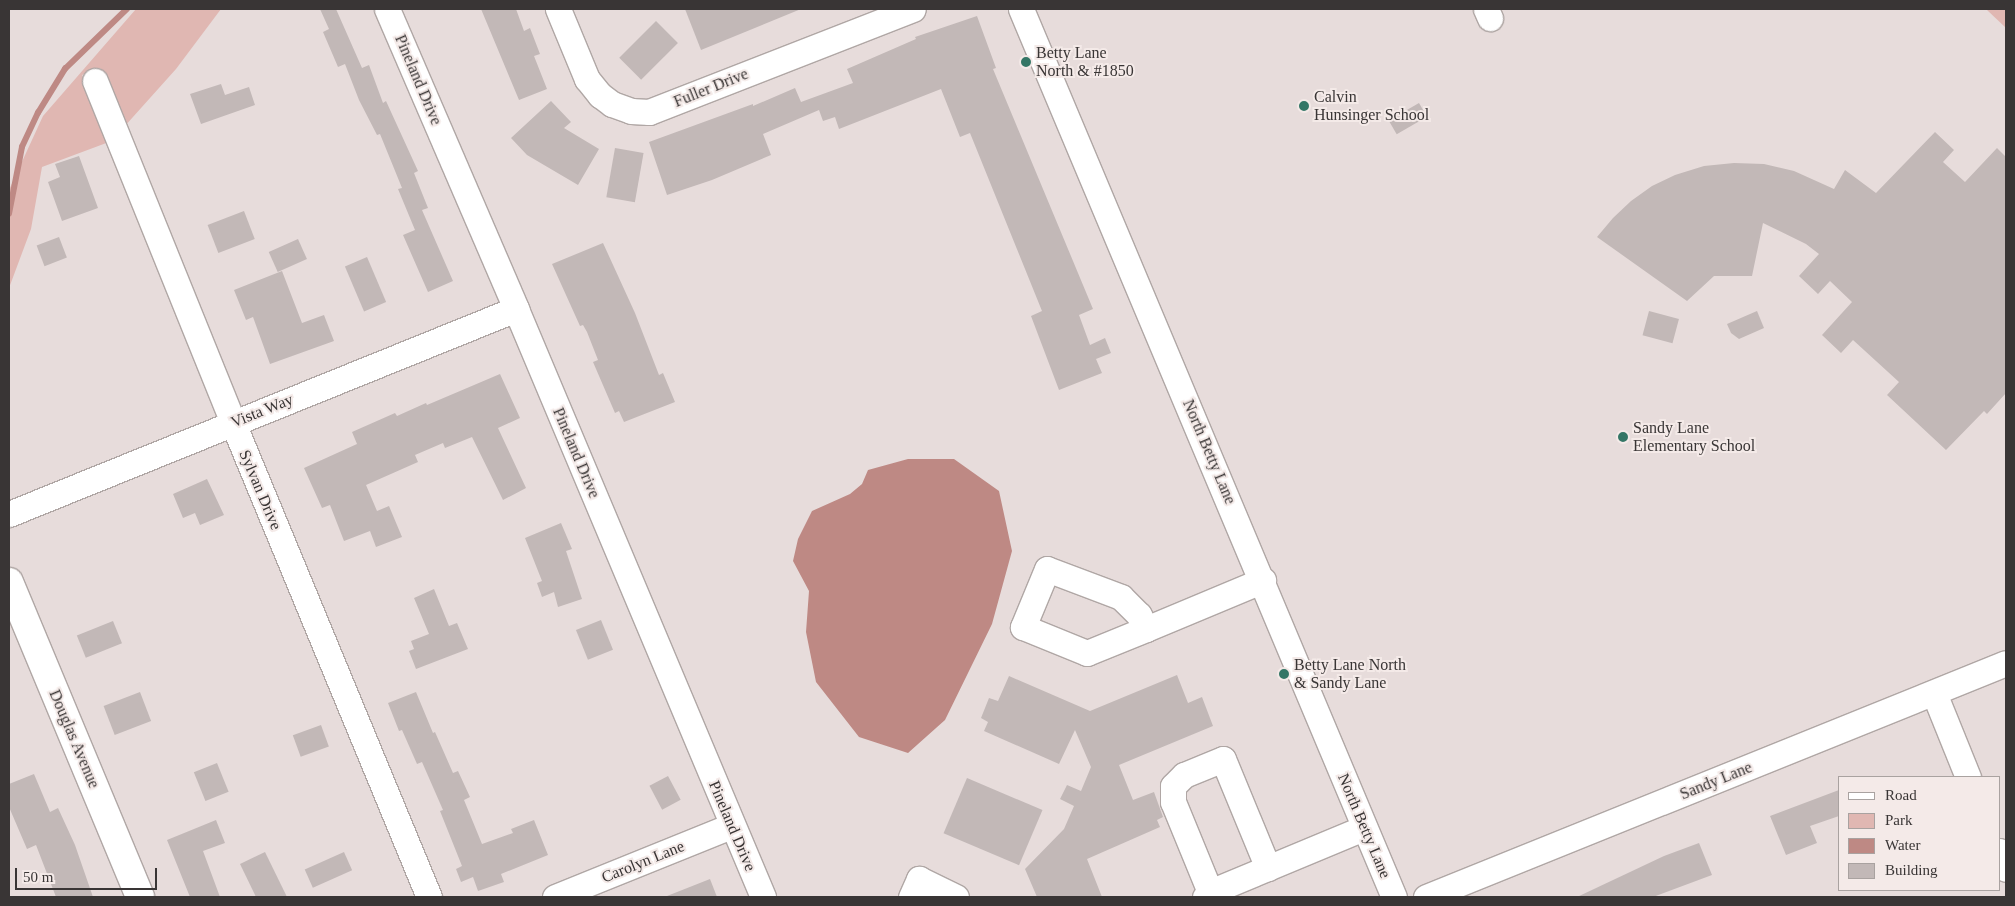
<!DOCTYPE html>
<style>
body{margin:0}
#map{position:relative;width:2015px;height:906px;overflow:hidden;background:#e7dcdb;font-family:"Times New Roman",serif}
div>[style]{position:absolute}
.green>*{inset:0;background:#e0b7b2}
.water>*{inset:0;background:#be8984}
.stream>*{height:5.5px;margin:-2.75px;padding:0 2.75px;transform-origin:2.75px;border-radius:2.75px;background:#be8984}
.building>*{inset:0;background:#c2b8b7;transform-origin:0 0}
.roads{filter:drop-shadow(1px 0 #b0a7a5) drop-shadow(-1px 0 #b0a7a5) drop-shadow(0 1px #b0a7a5) drop-shadow(0 -1px #b0a7a5)}
.minor>*{height:25px;margin:-12.5px;padding:0 12.5px;transform-origin:12.5px;border-radius:12.5px;background:#fff}
.major>*{height:28px;margin:-14px;padding:0 14px;transform-origin:14px;border-radius:14px;background:#fff}
.dots>*{width:14px;height:14px;translate:-50% -50%;box-sizing:border-box;border:2px solid #f4eae8;border-radius:50%}
span{translate:-50% -50%;white-space:nowrap;text-align:center;line-height:1.15;-webkit-text-stroke:4px #f4eae8;paint-order:stroke}
.poi-label{font-size:16px;color:#393535}
.left{translate:0 -50%;text-align:left}
.street-label{font-size:16px;color:#393535}
.frame{position:absolute;inset:0;border:10px solid #393535;pointer-events:none}
.legend{position:absolute;left:1838px;top:776px;width:162px;height:115px;box-sizing:border-box;background:#f4eae8;border:1px solid #a9a2a0;margin:0;padding:6px 9px;list-style:none;font-size:15px;color:#393535}
.legend li{display:flex;align-items:center;gap:10px;height:25px}
.legend b{width:25px;border:1px solid #a9a2a0}
.scale{position:absolute;left:15px;top:868px;width:142px;height:22px;box-sizing:border-box;border:2px solid #393535;border-top:0;padding-left:6px;font-size:15px;line-height:18px;white-space:nowrap;color:#393535;-webkit-text-stroke:4px #f4eae8;paint-order:stroke}
</style>
<div id="map">
<div class="green">
<div style="clip-path:polygon(136px 9px,221px 9px,176px 69px,124px 127px,100px 68px,82px 75px,109px 142px,42px 167px,31px 229px,9px 288px,9px 190px,43px 116px)"></div>
<div style="clip-path:polygon(1988px 9px,2006px 9px,2006px 28px,1987px 10px)"></div>
</div>
<div class="water">
<div style="clip-path:polygon(908px 459px,954px 459px,999px 491px,1012px 551px,992px 624px,945px 720px,908px 753px,859px 737px,816px 682px,806px 632px,809px 591px,793px 561px,798px 539px,812px 511px,850px 494px,862px 484px,868px 470px)"></div>
</div>
<div class="stream">
<div style="left:9px;top:214px;width:68px;rotate:-79deg"></div>
<div style="left:22px;top:147px;width:38px;rotate:-65deg"></div>
<div style="left:38px;top:113px;width:52px;rotate:-58.5deg"></div>
<div style="left:65px;top:69px;width:86px;rotate:-44.1deg"></div>
</div>
<div class="building">
<div style="clip-path:polygon(320px 9px,336px 9px,362px 68px,369px 65px,383px 103px,386px 101px,418px 171px,414px 173px,428px 208px,422px 210px,453px 281px,428px 292px,403px 235px,415px 230px,398px 189px,402px 188px,380px 134px,377px 135px,359px 100px,345px 64px,338px 67px,323px 32px,329px 29px)"></div>
<div style="clip-path:polygon(481px 9px,516px 9px,524px 31px,530px 28px,540px 54px,534px 56px,547px 89px,519px 100px)"></div>
<div style="clip-path:polygon(685px 9px,801px 9px,701px 50px)"></div>
<div style="clip-path:polygon(977px 16px,996px 68px,993px 69px,1093px 309px,1079px 315px,1090px 345px,1105px 338px,1111px 353px,1096px 359px,1102px 373px,1059px 390px,1031px 316px,1042px 311px,970px 133px,960px 137px,941px 89px,839px 129px,835px 117px,823px 121px,819px 110px,763px 134px,771px 155px,712px 180px,667px 195px,649px 142px,753px 104px,753px 106px,795px 88px,801px 102px,853px 83px,847px 69px,916px 39px,915px 37px)"></div>
<div style="left:656px;top:21px;width:31px;height:52px;rotate:45deg"></div>
<div style="clip-path:polygon(221px 84px,225px 95px,249px 87px,255px 105px,201px 124px,190px 94px)"></div>
<div style="clip-path:polygon(551px 101px,571px 122px,564px 128px,599px 149px,578px 185px,527px 155px,511px 138px)"></div>
<div style="left:1419px;top:103px;width:16px;height:35px;rotate:60deg"></div>
<div style="clip-path:polygon(1935px 132px,1954px 150px,1943px 162px,1965px 182px,1997px 148px,2006px 157px,2006px 393px,1987px 414px,1984px 411px,1946px 450px,1887px 395px,1899px 382px,1853px 340px,1841px 353px,1822px 335px,1852px 302px,1830px 281px,1818px 294px,1799px 276px,1819px 254px,1806px 244px,1763px 223px,1752px 276px,1714px 276px,1687px 301px,1597px 237px,1613px 218px,1631px 201px,1652px 186px,1675px 175px,1704px 166px,1734px 163px,1764px 164px,1794px 171px,1834px 189px,1845px 170px,1876px 193px)"></div>
<div style="left:615px;top:148px;width:29px;height:50px;rotate:10deg"></div>
<div style="clip-path:polygon(79px 156px,98px 208px,62px 221px,48px 182px,60px 177px,55px 164px)"></div>
<div style="left:244px;top:211px;width:30px;height:39px;rotate:69deg"></div>
<div style="left:59px;top:237px;width:22px;height:24px;rotate:69deg"></div>
<div style="left:298px;top:239px;width:22px;height:32px;rotate:66deg"></div>
<div style="clip-path:polygon(603px 243px,635px 313px,659px 375px,663px 373px,675px 402px,624px 422px,619px 411px,615px 413px,593px 362px,598px 360px,587px 332px,583px 325px,580px 326px,552px 264px)"></div>
<div style="left:367px;top:257px;width:49px;height:24px;rotate:67deg"></div>
<div style="clip-path:polygon(282px 271px,302px 323px,324px 315px,334px 341px,270px 364px,253px 317px,246px 320px,234px 290px)"></div>
<div style="left:1649px;top:311px;width:31px;height:25px;rotate:15deg"></div>
<div style="clip-path:polygon(1757px 311px,1764px 328px,1739px 339px,1731px 333px,1727px 324px)"></div>
<div style="clip-path:polygon(500px 374px,520px 418px,498px 428px,526px 488px,503px 500px,472px 437px,445px 448px,443px 443px,415px 455px,418px 462px,366px 485px,377px 511px,389px 506px,402px 537px,376px 547px,370px 531px,344px 541px,330px 505px,322px 508px,304px 468px,357px 444px,352px 432px,395px 413px,397px 416px,426px 403px,427px 405px)"></div>
<div style="clip-path:polygon(207px 479px,224px 515px,200px 525px,195px 513px,183px 518px,173px 494px)"></div>
<div style="clip-path:polygon(561px 523px,572px 549px,566px 551px,582px 599px,558px 607px,554px 592px,542px 597px,537px 583px,542px 581px,525px 538px)"></div>
<div style="clip-path:polygon(434px 589px,449px 626px,457px 623px,468px 649px,416px 669px,409px 651px,414px 649px,411px 641px,429px 634px,414px 598px)"></div>
<div style="left:601px;top:620px;width:32px;height:27px;rotate:68deg"></div>
<div style="left:113px;top:621px;width:24px;height:39px;rotate:68deg"></div>
<div style="clip-path:polygon(1177px 675px,1188px 703px,1202px 697px,1213px 726px,1119px 765px,1133px 800px,1154px 792px,1163px 817px,1157px 820px,1160px 827px,1087px 859px,1102px 897px,1037px 897px,1025px 869px,1064px 829px,1074px 806px,1060px 799px,1067px 785px,1081px 791px,1091px 767px,1075px 730px,1059px 764px,984px 731px,988px 722px,981px 718px,989px 698px,998px 701px,1009px 676px,1090px 711px)"></div>
<div style="left:140px;top:692px;width:31px;height:39px;rotate:69deg"></div>
<div style="clip-path:polygon(416px 692px,433px 733px,435px 732px,453px 773px,458px 771px,470px 797px,464px 800px,482px 844px,513px 833px,511px 829px,534px 820px,548px 855px,501px 874px,504px 882px,478px 891px,473px 877px,461px 882px,456px 869px,462px 866px,440px 811px,443px 810px,422px 762px,417px 764px,402px 730px,399px 731px,388px 703px)"></div>
<div style="left:321px;top:725px;width:23px;height:30px;rotate:70deg"></div>
<div style="left:217px;top:763px;width:31px;height:25px;rotate:68deg"></div>
<div style="clip-path:polygon(34px 774px,50px 812px,58px 808px,75px 845px,93px 897px,56px 897px,36px 845px,27px 849px,9px 807px,9px 784px)"></div>
<div style="left:668px;top:776px;width:27px;height:21px;rotate:62deg"></div>
<div style="left:967px;top:778px;width:82px;height:60px;rotate:23deg"></div>
<div style="clip-path:polygon(1839px 790px,1839px 816px,1810px 826px,1817px 843px,1786px 855px,1770px 816px)"></div>
<div style="clip-path:polygon(216px 820px,225px 843px,203px 851px,220px 897px,190px 897px,167px 840px)"></div>
<div style="clip-path:polygon(1699px 843px,1712px 875px,1653px 897px,1577px 897px,1664px 856px)"></div>
<div style="clip-path:polygon(265px 852px,287px 897px,256px 897px,240px 864px)"></div>
<div style="left:344px;top:852px;width:20px;height:43px;rotate:66deg"></div>
<div style="clip-path:polygon(710px 879px,717px 897px,667px 897px,667px 896px)"></div>
</div>
<div class="roads">
<div class="minor">
<div style="left:387px;top:9px;width:327px;rotate:66.7deg"></div>
<div style="left:516px;top:309px;width:638px;rotate:67.21deg"></div>
<div style="left:558px;top:9px;width:76px;rotate:67.5deg"></div>
<div style="left:587px;top:79px;width:21px;rotate:51deg"></div>
<div style="left:600px;top:95px;width:15px;rotate:37deg"></div>
<div style="left:612px;top:104px;width:20px;rotate:20deg"></div>
<div style="left:631px;top:111px;width:18px;rotate:3deg"></div>
<div style="left:649px;top:112px;width:283px;rotate:-21.3deg"></div>
<div style="left:1021px;top:9px;width:963px;rotate:67.22deg"></div>
<div style="left:1486px;top:9px;width:10px;rotate:66deg"></div>
<div style="left:95px;top:81px;width:369px;rotate:68deg"></div>
<div style="left:233px;top:423px;width:513px;rotate:67.53deg"></div>
<div style="left:9px;top:514px;width:547px;rotate:-22.02deg"></div>
<div style="left:1146px;top:629px;width:16px;rotate:-117deg"></div>
<div style="left:1139px;top:615px;width:25px;rotate:-135deg"></div>
<div style="left:1121px;top:597px;width:79px;rotate:-159.3deg"></div>
<div style="left:1047px;top:569px;width:63px;rotate:112.5deg"></div>
<div style="left:1023px;top:627px;width:69px;rotate:22.1deg"></div>
<div style="left:1087px;top:653px;width:64px;rotate:-22.1deg"></div>
<div style="left:1146px;top:629px;width:127px;rotate:-22.7deg"></div>
<div style="left:1934px;top:693px;width:91px;rotate:68deg"></div>
<div style="left:1999px;top:851px;width:19px;rotate:69deg"></div>
<div style="left:1210px;top:892px;width:97px;rotate:-112.3deg"></div>
<div style="left:1173px;top:802px;width:16px;rotate:-90deg"></div>
<div style="left:1173px;top:786px;width:16px;rotate:-45deg"></div>
<div style="left:1184px;top:775px;width:42px;rotate:-22.3deg"></div>
<div style="left:1223px;top:759px;width:118px;rotate:67.6deg"></div>
<div style="left:555px;top:897px;width:190px;rotate:-22deg"></div>
<div style="left:911px;top:897px;width:20px;rotate:-66deg"></div>
<div style="left:919px;top:879px;width:41px;rotate:25.9deg"></div>
<div style="left:1205px;top:897px;width:7px;rotate:-45deg"></div>
<div style="left:1210px;top:892px;width:167px;rotate:-22.6deg"></div>
<div style="left:1426px;top:897px;width:625px;rotate:-21.97deg"></div>
</div>
<div class="major">
<div style="left:9px;top:582px;width:341px;rotate:67.4deg"></div>
</div>
</div>
<div class="dots">
<div style="left:1026px;top:62px;background:#347666"></div>
<div style="left:1304px;top:106px;background:#347666"></div>
<div style="left:1623px;top:437px;background:#347666"></div>
<div style="left:1284px;top:674px;background:#347666"></div>
</div>
<div class="poi-label">
<span class="left" style="left:1036px;top:62px">Betty Lane<br>North &amp; #1850</span>
<span class="left" style="left:1314px;top:106px">Calvin<br>Hunsinger School</span>
<span class="left" style="left:1633px;top:437px">Sandy Lane<br>Elementary School</span>
<span class="left" style="left:1294px;top:674px">Betty Lane North<br>&amp; Sandy Lane</span>
</div>
<div class="street-label">
<span style="left:418px;top:80px;rotate:67deg">Pineland Drive</span>
<span style="left:711px;top:88px;rotate:-22deg">Fuller Drive</span>
<span style="left:262px;top:411px;rotate:-22deg">Vista Way</span>
<span style="left:1209px;top:452px;rotate:67deg">North Betty Lane</span>
<span style="left:576px;top:453px;rotate:67deg">Pineland Drive</span>
<span style="left:260px;top:490px;rotate:67deg">Sylvan Drive</span>
<span style="left:74px;top:739px;rotate:67deg">Douglas Avenue</span>
<span style="left:1716px;top:781px;rotate:-22deg">Sandy Lane</span>
<span style="left:732px;top:826px;rotate:67deg">Pineland Drive</span>
<span style="left:1364px;top:826px;rotate:67deg">North Betty Lane</span>
<span style="left:643px;top:862px;rotate:-22deg">Carolyn Lane</span>
</div>
<div class="frame"></div>
<ul class="legend">
<li><b style="height:6px;background:#fff"></b>Road</li>
<li><b style="height:14px;background:#e0b7b2"></b>Park</li>
<li><b style="height:14px;background:#be8984"></b>Water</li>
<li><b style="height:14px;background:#c2b8b7"></b>Building</li>
</ul>
<div class="scale">50 m</div>
</div>
